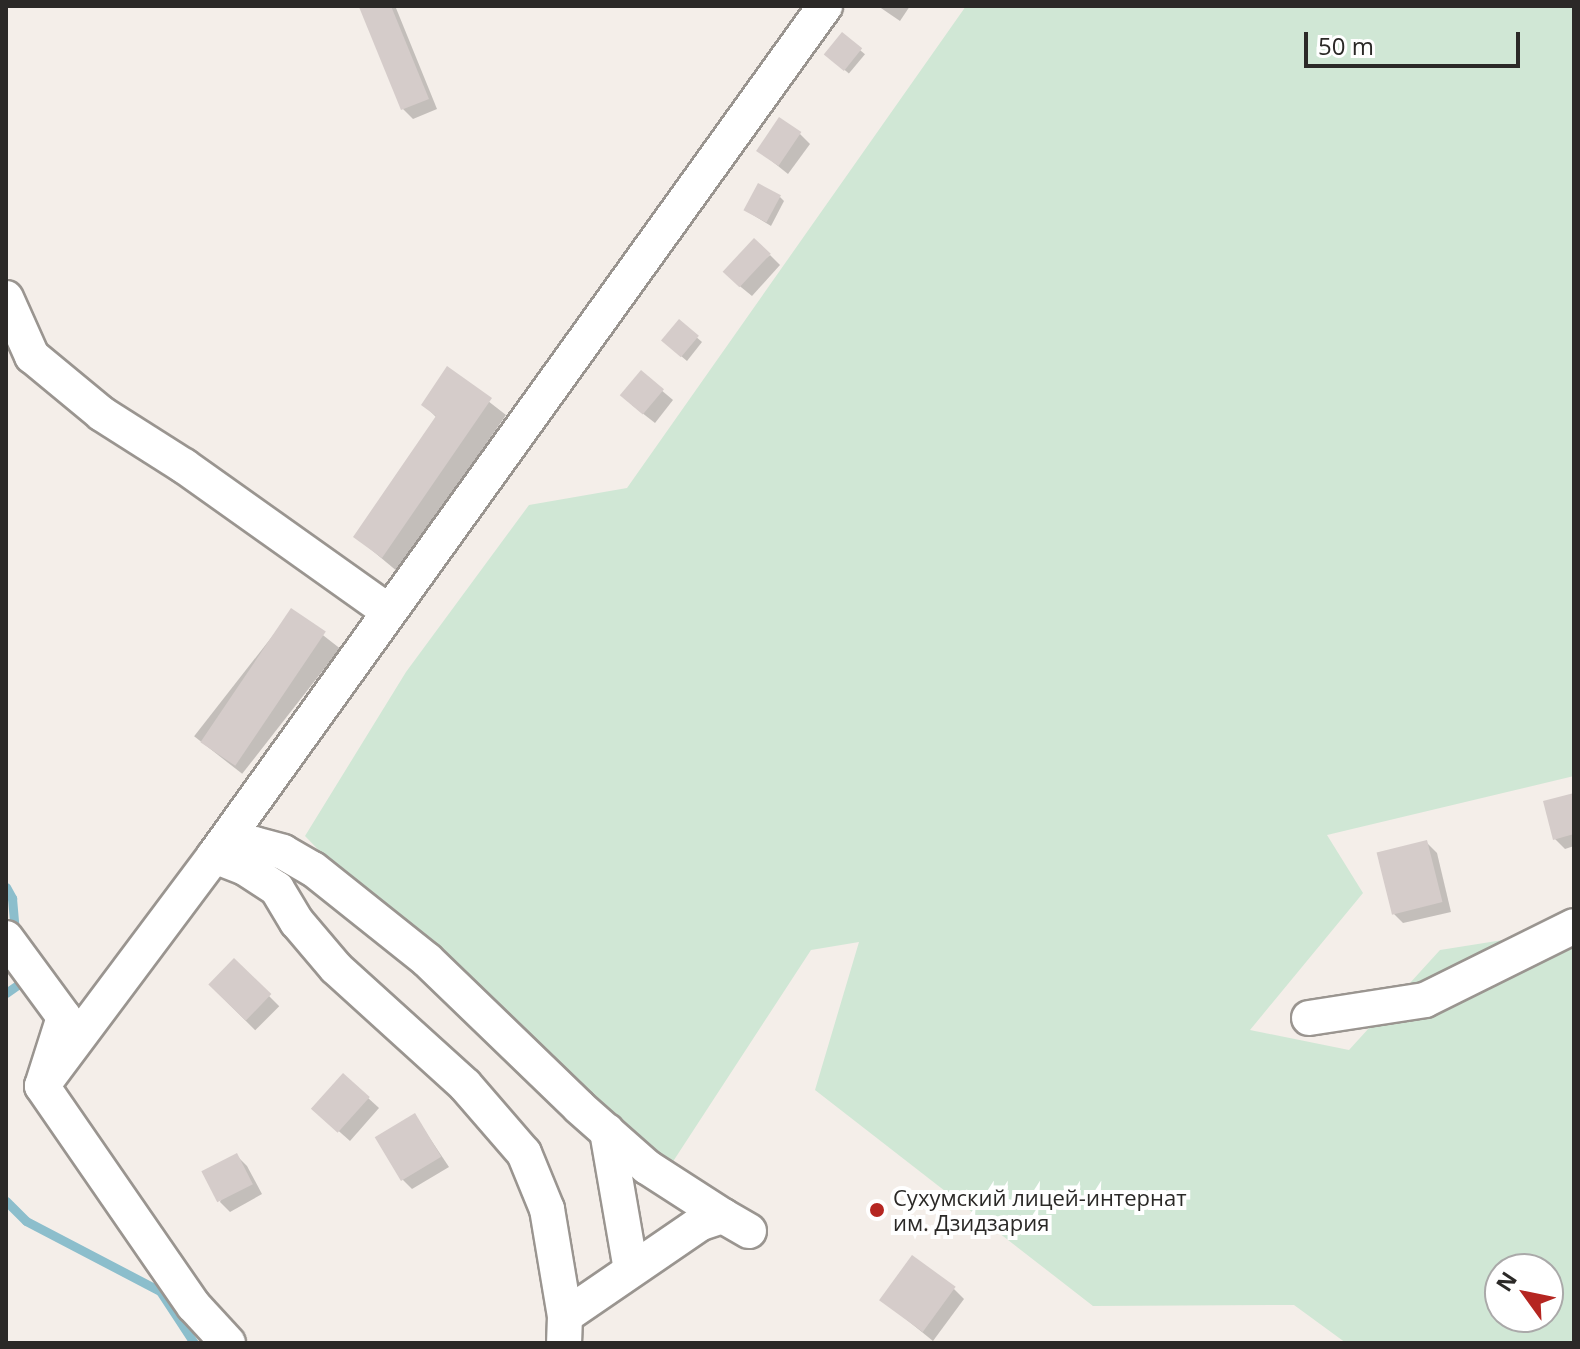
<!DOCTYPE html>
<meta charset="utf-8">
<style>
body{margin:0}
#map{position:relative;width:1580px;height:1349px;overflow:hidden;background:#f4eee9;font-family:"Open Sans",sans-serif}
div>[style]{position:absolute}
.green>*{inset:0;background:#d0e7d5}
.shadow>*{inset:0;background:#0003;transform-origin:0 0}
.stream>*{height:9px;margin:-4.5px;padding:0 4.5px;transform-origin:4.5px;border-radius:4.5px;background:#8cbecc}
.building>*{inset:0;background:#d5ccca;transform-origin:0 0}
.roads{filter:drop-shadow(2px 0 #9a9590) drop-shadow(-2px 0 #9a9590) drop-shadow(0 2px #9a9590) drop-shadow(0 -2px #9a9590)}
.minor>*{height:34px;margin:-17px;padding:0 17px;transform-origin:17px;border-radius:17px;background:#fff}
.dots>*{width:22px;height:22px;translate:-50% -50%;box-sizing:border-box;border:4px solid #fff;border-radius:50%}
span{translate:-50% -50%;white-space:nowrap;text-align:center;line-height:1.15;-webkit-text-stroke:8px #fff;paint-order:stroke}
.poi-label{font-size:22px;color:#2b2927}
.left{translate:0 -50%;text-align:left}
.frame{position:absolute;inset:0;border:8px solid #2b2927;pointer-events:none}
.north{position:absolute;left:1484px;top:1253px;width:80px;height:80px;box-sizing:border-box;background:#fff;border:2px solid #aaa9a9;border-radius:50%;rotate:303deg;font-size:22px;font-weight:700;line-height:32px;text-align:center;color:#2b2927}
.north::after{content:'';display:block;margin:auto;width:28px;height:36px;background:#b52621;clip-path:polygon(50% 0,100% 100%,50% 72%,0 100%)}
.scale{position:absolute;left:1304px;top:32px;width:216px;height:36px;box-sizing:border-box;border:4px solid #2b2927;border-top:0;padding-left:10px;font-size:24px;line-height:28px;white-space:nowrap;color:#2b2927;-webkit-text-stroke:6px #fff;paint-order:stroke}
</style>
<div id="map">
<div class="green">
<div style="clip-path:polygon(evenodd,966px 6px,1574px 6px,1574px 776px,1327px 835px,1363px 893px,1250px 1030px,1349px 1050px,1440px 950px,1522px 937px,1574px 914px,1574px 1343px,1346px 1343px,1294px 1305px,1093px 1306px,815px 1090px,859px 942px,811px 950px,659px 1183px,538px 1077px,305px 836px,406px 672px,529px 505px,627px 488px,966px 6px,1500px 1269px,1548px 1269px,1548px 1317px,1500px 1317px,1500px 1269px)"></div>
</div>
<div class="shadow">
<div style="clip-path:polygon(368px 6px,396px 8px,437px 109px,413px 119px,403px 109px)"></div>
<div style="clip-path:polygon(878px 6px,910px 6px,900px 21px)"></div>
<div style="left:842px;top:35px;width:30px;height:25px;rotate:40deg"></div>
<div style="clip-path:polygon(800px 134px,810px 144px,788px 174px,758px 150px)"></div>
<div style="clip-path:polygon(780px 197px,784px 201px,771px 226px,745px 210px)"></div>
<div style="clip-path:polygon(770px 255px,780px 265px,752px 296px,736px 283px)"></div>
<div style="clip-path:polygon(679px 322px,702px 342px,687px 361px,668px 345px)"></div>
<div style="clip-path:polygon(447px 369px,506px 415px,398px 572px,356px 537px,437px 418px,424px 405px)"></div>
<div style="clip-path:polygon(641px 373px,673px 400px,655px 423px,632px 405px)"></div>
<div style="left:292px;top:611px;width:61px;height:159px;rotate:38deg"></div>
<div style="clip-path:polygon(1574px 795px,1574px 846px,1565px 849px,1555px 839px)"></div>
<div style="clip-path:polygon(1427px 843px,1437px 853px,1451px 912px,1403px 923px,1393px 913px)"></div>
<div style="left:234px;top:961px;width:64px;height:34px;rotate:45deg"></div>
<div style="clip-path:polygon(343px 1075px,379px 1108px,350px 1141px,324px 1118px)"></div>
<div style="clip-path:polygon(415px 1116px,449px 1167px,412px 1189px,402px 1179px)"></div>
<div style="clip-path:polygon(237px 1156px,247px 1166px,262px 1194px,230px 1212px,220px 1202px)"></div>
<div style="clip-path:polygon(954px 1289px,964px 1299px,933px 1341px,881px 1299px)"></div>
</div>
<div class="stream">
<div style="left:6px;top:887px;width:13px;rotate:61deg"></div>
<div style="left:12px;top:898px;width:36px;rotate:85deg"></div>
<div style="left:6px;top:993px;width:16px;rotate:-35deg"></div>
<div style="left:19px;top:984px;width:12px;rotate:-95deg"></div>
<div style="left:6px;top:1201px;width:28px;rotate:45deg"></div>
<div style="left:26px;top:1221px;width:151px;rotate:27.6deg"></div>
<div style="left:160px;top:1291px;width:62px;rotate:56.8deg"></div>
</div>
<div class="building">
<div style="clip-path:polygon(362px 6px,391px 6px,429px 99px,401px 110px,359px 7px)"></div>
<div style="left:842px;top:32px;width:26px;height:29px;rotate:39deg"></div>
<div style="left:779px;top:117px;width:27px;height:41px;rotate:34deg"></div>
<div style="left:758px;top:183px;width:26px;height:31px;rotate:28deg"></div>
<div style="left:754px;top:238px;width:23px;height:46px;rotate:43deg"></div>
<div style="left:679px;top:319px;width:26px;height:28px;rotate:40deg"></div>
<div style="clip-path:polygon(447px 366px,492px 398px,382px 558px,353px 537px,436px 416px,421px 405px)"></div>
<div style="left:641px;top:370px;width:30px;height:33px;rotate:40deg"></div>
<div style="left:291px;top:608px;width:42px;height:162px;rotate:34deg"></div>
<div style="clip-path:polygon(1574px 793px,1574px 834px,1553px 840px,1543px 801px)"></div>
<div style="left:1427px;top:840px;width:64px;height:52px;rotate:76deg"></div>
<div style="left:234px;top:958px;width:52px;height:37px;rotate:44deg"></div>
<div style="left:343px;top:1073px;width:36px;height:48px;rotate:42deg"></div>
<div style="left:415px;top:1113px;width:51px;height:47px;rotate:59deg"></div>
<div style="left:237px;top:1153px;width:35px;height:40px;rotate:63deg"></div>
<div style="left:912px;top:1255px;width:54px;height:56px;rotate:36deg"></div>
</div>
<div class="roads">
<div class="minor">
<div style="left:6px;top:298px;width:64px;rotate:65.9deg"></div>
<div style="left:32px;top:356px;width:91px;rotate:39.6deg"></div>
<div style="left:102px;top:414px;width:97px;rotate:32.4deg"></div>
<div style="left:184px;top:466px;width:249px;rotate:35.4deg"></div>
<div style="left:214px;top:856px;width:42px;rotate:-16.7deg"></div>
<div style="left:254px;top:844px;width:30px;rotate:15deg"></div>
<div style="left:283px;top:852px;width:34px;rotate:30deg"></div>
<div style="left:313px;top:869px;width:146px;rotate:38.6deg"></div>
<div style="left:427px;top:960px;width:211px;rotate:44deg"></div>
<div style="left:579px;top:1107px;width:91px;rotate:41.4deg"></div>
<div style="left:647px;top:1167px;width:90px;rotate:32.8deg"></div>
<div style="left:214px;top:856px;width:33px;rotate:21deg"></div>
<div style="left:245px;top:868px;width:38px;rotate:33deg"></div>
<div style="left:277px;top:889px;width:39px;rotate:59deg"></div>
<div style="left:297px;top:922px;width:60px;rotate:49.7deg"></div>
<div style="left:336px;top:968px;width:174px;rotate:42.2deg"></div>
<div style="left:465px;top:1085px;width:90px;rotate:49.1deg"></div>
<div style="left:524px;top:1153px;width:61px;rotate:67.7deg"></div>
<div style="left:547px;top:1209px;width:109px;rotate:80.5deg"></div>
<div style="left:565px;top:1316px;width:27px;rotate:92deg"></div>
<div style="left:6px;top:938px;width:98px;rotate:53.7deg"></div>
<div style="left:64px;top:1017px;width:72px;rotate:107.7deg"></div>
<div style="left:42px;top:1086px;width:267px;rotate:55.4deg"></div>
<div style="left:194px;top:1306px;width:50px;rotate:47.4deg"></div>
<div style="left:1309px;top:1018px;width:117px;rotate:-8.8deg"></div>
<div style="left:1425px;top:1000px;width:166px;rotate:-26.4deg"></div>
<div style="left:42px;top:1086px;width:287px;rotate:-53.2deg"></div>
<div style="left:214px;top:856px;width:1047px;rotate:-54.29deg"></div>
<div style="left:607px;top:1131px;width:141px;rotate:80.2deg"></div>
<div style="left:565px;top:1316px;width:165px;rotate:-34.4deg"></div>
<div style="left:701px;top:1223px;width:23px;rotate:-18deg"></div>
<div style="left:723px;top:1216px;width:30px;rotate:30deg"></div>
</div>
</div>
<div class="dots">
<div style="left:877px;top:1210px;background:#b52621"></div>
</div>
<div class="poi-label">
<span class="left" style="left:893px;top:1210px">Сухумский лицей-интернат<br>им. Дзидзария</span>
</div>
<div class="frame"></div>
<div class="north">N</div>
<div class="scale">50 m</div>
</div>
